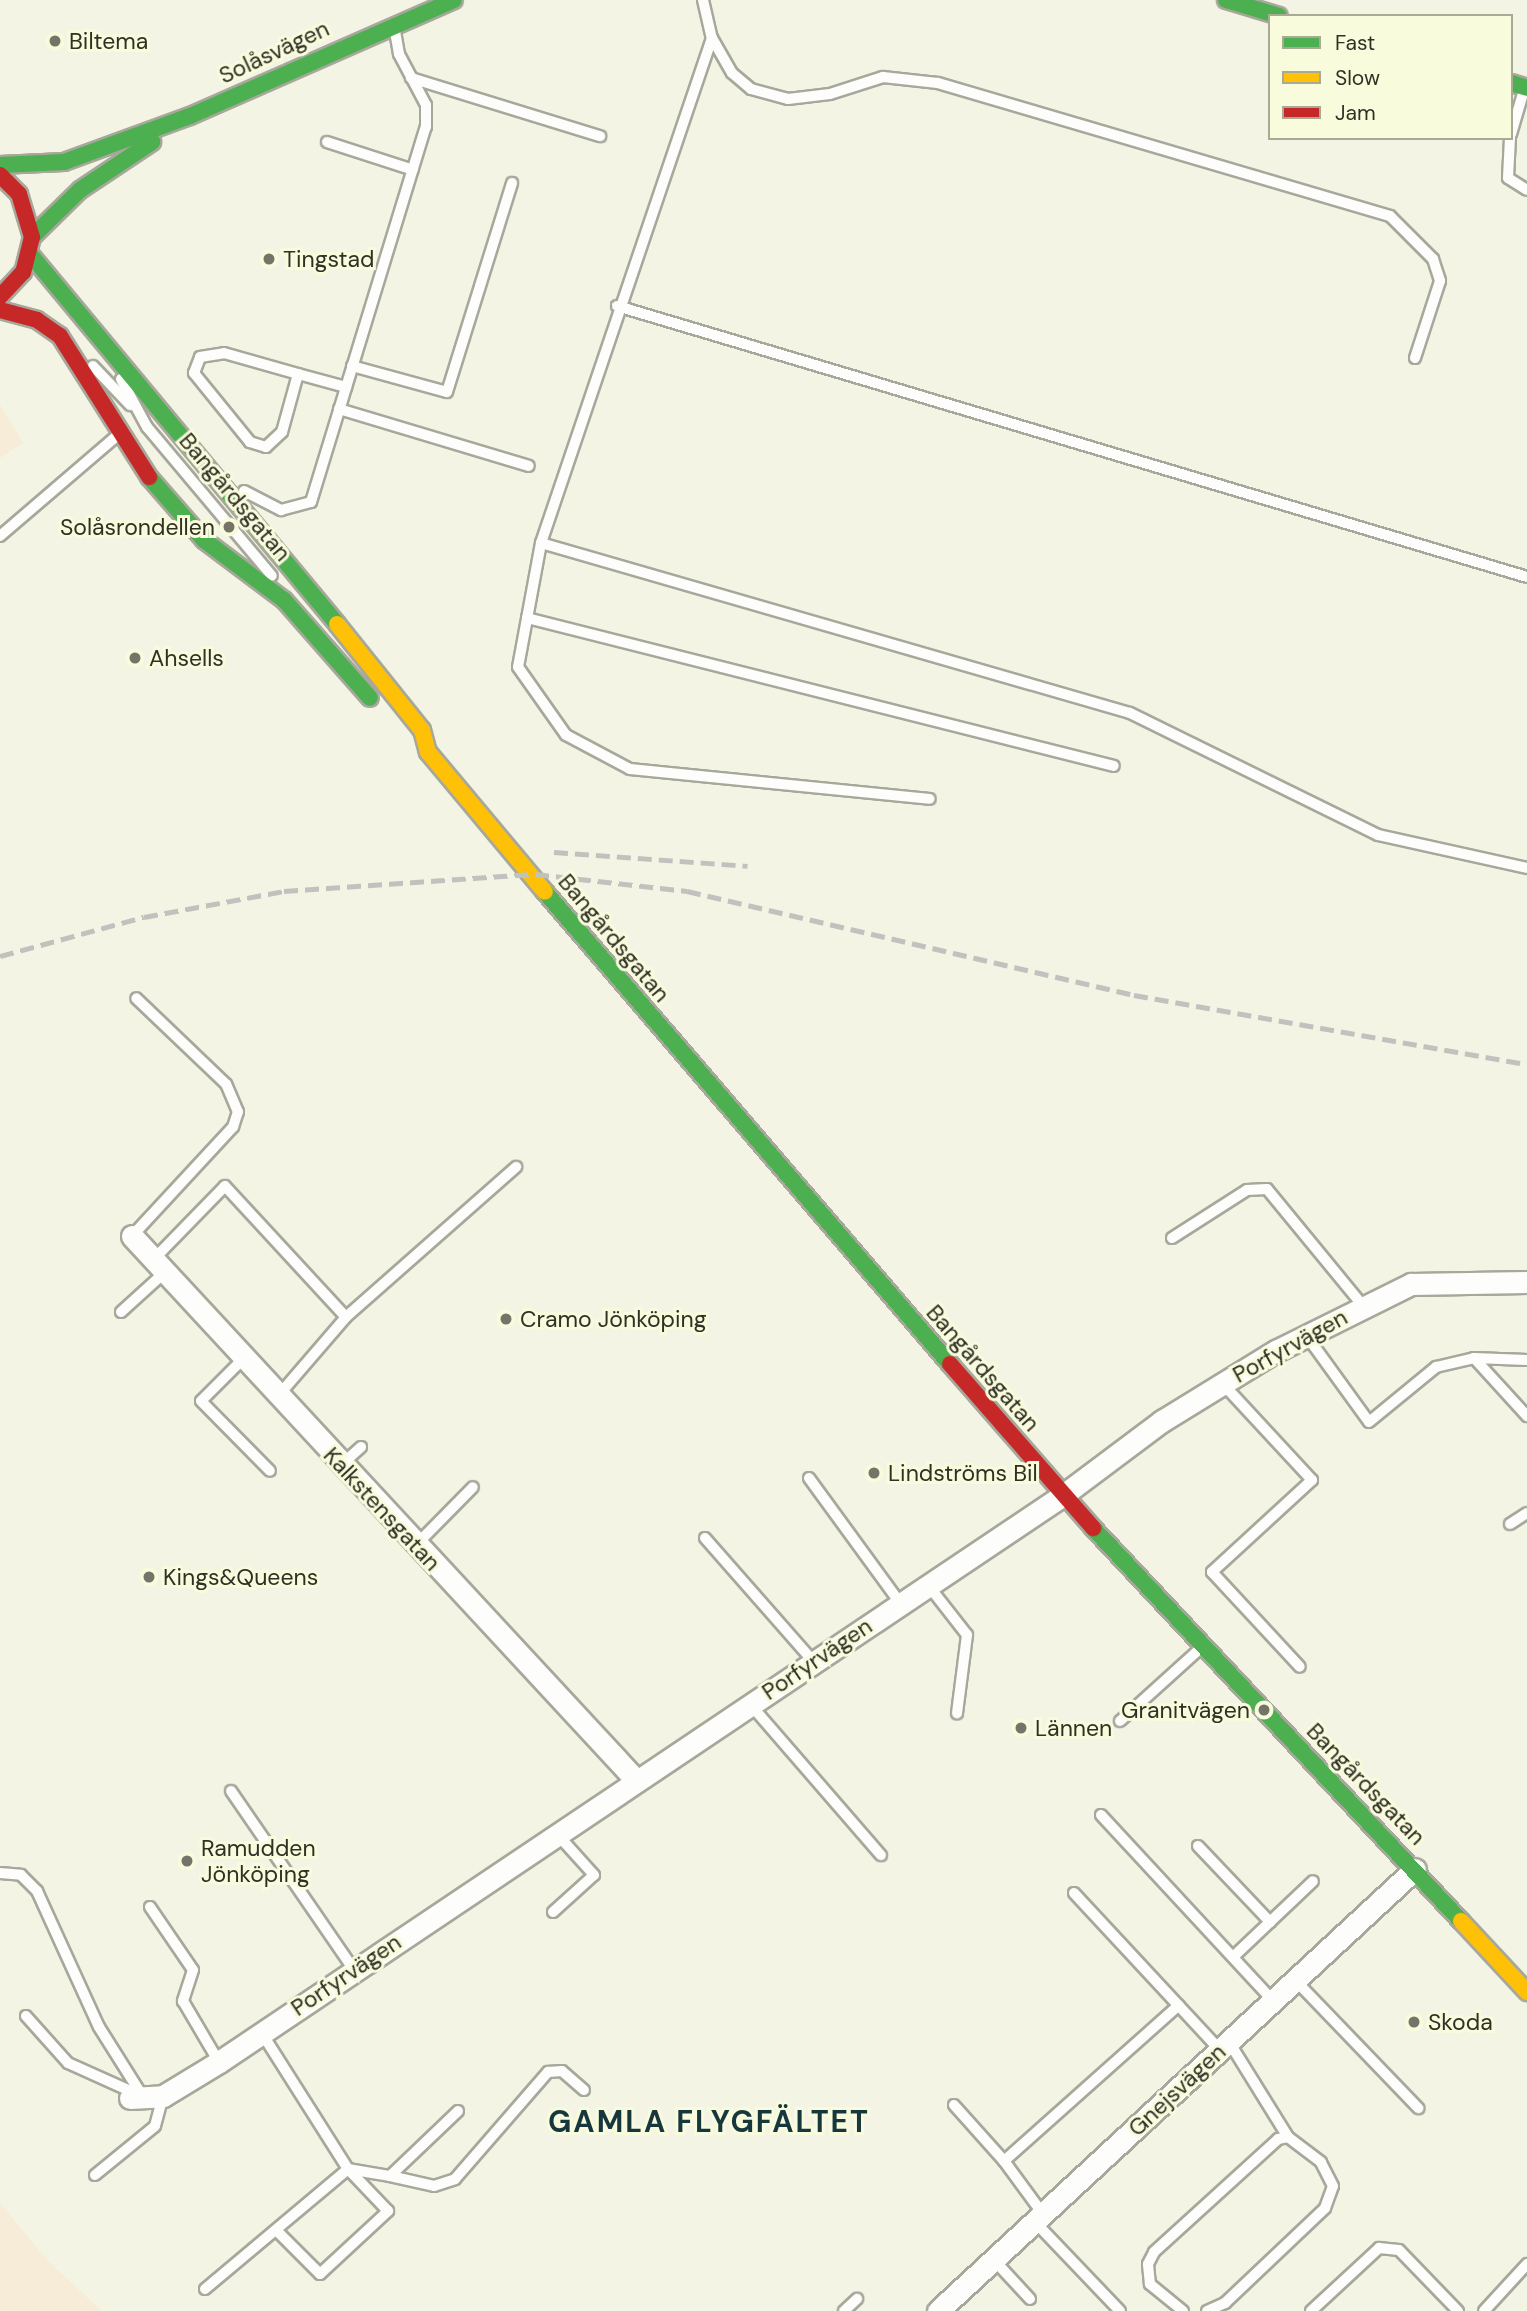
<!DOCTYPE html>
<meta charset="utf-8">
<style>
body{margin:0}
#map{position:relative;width:1527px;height:2311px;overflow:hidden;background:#f3f4e4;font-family:"DM Sans",sans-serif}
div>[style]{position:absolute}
.green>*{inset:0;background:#f7ecd7}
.roads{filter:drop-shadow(2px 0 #a7a89b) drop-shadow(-2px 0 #a7a89b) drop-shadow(0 2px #a7a89b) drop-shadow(0 -2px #a7a89b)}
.lane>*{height:10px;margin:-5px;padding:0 5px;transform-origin:5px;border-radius:5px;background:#fdfdfb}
.street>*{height:21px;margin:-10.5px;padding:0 10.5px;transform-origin:10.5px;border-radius:10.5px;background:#fdfdfb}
.fast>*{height:16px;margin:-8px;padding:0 8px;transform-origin:8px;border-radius:8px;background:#4caf50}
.slow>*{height:16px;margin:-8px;padding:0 8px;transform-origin:8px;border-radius:8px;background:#ffc107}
.jam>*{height:16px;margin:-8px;padding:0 8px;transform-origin:8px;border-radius:8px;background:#c62828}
.rail>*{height:5px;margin-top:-2.5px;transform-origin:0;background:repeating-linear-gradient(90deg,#c1c1be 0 14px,transparent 0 21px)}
.dots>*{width:19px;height:19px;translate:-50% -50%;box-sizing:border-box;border:4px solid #f9fbdd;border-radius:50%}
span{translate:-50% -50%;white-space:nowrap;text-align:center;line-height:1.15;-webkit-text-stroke:6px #f9fbdd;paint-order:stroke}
.poi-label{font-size:23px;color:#303025}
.left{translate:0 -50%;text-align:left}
.right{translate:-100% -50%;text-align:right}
.street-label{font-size:23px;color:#303025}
.district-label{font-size:30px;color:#16373d;font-weight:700;letter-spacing:2px}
.legend{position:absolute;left:1268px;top:14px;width:245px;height:126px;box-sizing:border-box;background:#f9fbdd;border:2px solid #a9aa93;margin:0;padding:9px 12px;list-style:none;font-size:21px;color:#303025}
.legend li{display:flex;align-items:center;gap:14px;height:35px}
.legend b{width:35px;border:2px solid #a9aa93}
</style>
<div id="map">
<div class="green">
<div style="clip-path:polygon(0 405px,23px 443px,0 458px)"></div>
<div style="clip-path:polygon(0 2203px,48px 2261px,102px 2311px,0 2311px)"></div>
</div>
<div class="roads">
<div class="lane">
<div style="left:703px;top:0;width:39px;rotate:77deg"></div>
<div style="left:712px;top:38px;width:533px;rotate:108.71deg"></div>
<div style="left:541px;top:543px;width:126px;rotate:100.5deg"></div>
<div style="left:518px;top:667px;width:83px;rotate:54.8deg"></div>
<div style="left:566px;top:735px;width:72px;rotate:28deg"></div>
<div style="left:630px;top:769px;width:301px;rotate:5.7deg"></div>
<div style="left:712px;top:38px;width:40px;rotate:60.3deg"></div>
<div style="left:732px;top:73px;width:25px;rotate:40deg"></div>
<div style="left:751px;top:89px;width:38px;rotate:15deg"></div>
<div style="left:788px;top:99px;width:42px;rotate:-6.8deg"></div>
<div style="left:830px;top:94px;width:56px;rotate:-17.8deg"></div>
<div style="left:883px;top:77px;width:55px;rotate:6.2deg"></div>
<div style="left:938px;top:83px;width:471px;rotate:16.4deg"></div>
<div style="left:1390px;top:216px;width:61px;rotate:45deg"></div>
<div style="left:1433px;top:259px;width:23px;rotate:72deg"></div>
<div style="left:1440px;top:281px;width:81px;rotate:108deg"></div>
<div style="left:411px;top:78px;width:198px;rotate:17.1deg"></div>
<div style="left:1511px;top:134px;width:46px;rotate:-73.5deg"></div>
<div style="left:1510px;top:138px;width:40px;rotate:92.9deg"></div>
<div style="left:1508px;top:178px;width:22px;rotate:32deg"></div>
<div style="left:327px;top:142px;width:90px;rotate:18deg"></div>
<div style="left:617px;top:306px;width:949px;rotate:16.58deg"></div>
<div style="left:93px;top:366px;width:54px;rotate:46.5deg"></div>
<div style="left:352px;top:366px;width:98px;rotate:15.3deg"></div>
<div style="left:447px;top:392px;width:219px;rotate:-72.7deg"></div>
<div style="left:298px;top:374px;width:60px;rotate:105.4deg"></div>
<div style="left:282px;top:432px;width:22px;rotate:137deg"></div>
<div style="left:266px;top:447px;width:17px;rotate:-163deg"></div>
<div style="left:250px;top:442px;width:89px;rotate:-129.1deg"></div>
<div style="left:194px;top:373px;width:17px;rotate:-69deg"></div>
<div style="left:200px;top:357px;width:24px;rotate:-9deg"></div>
<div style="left:224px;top:353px;width:77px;rotate:15.8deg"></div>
<div style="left:298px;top:374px;width:50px;rotate:15.2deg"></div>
<div style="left:121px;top:379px;width:55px;rotate:61.6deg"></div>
<div style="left:147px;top:427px;width:194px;rotate:50deg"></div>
<div style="left:339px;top:409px;width:198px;rotate:16.7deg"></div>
<div style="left:244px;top:491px;width:42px;rotate:27.2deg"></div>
<div style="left:281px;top:510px;width:31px;rotate:-15deg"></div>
<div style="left:311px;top:502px;width:392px;rotate:-73deg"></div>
<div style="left:426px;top:127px;width:22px;rotate:-90deg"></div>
<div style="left:426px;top:105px;width:58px;rotate:-117.9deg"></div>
<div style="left:399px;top:54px;width:27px;rotate:-100deg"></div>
<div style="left:0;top:536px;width:155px;rotate:-40.6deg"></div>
<div style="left:541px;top:543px;width:613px;rotate:16.1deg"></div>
<div style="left:1130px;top:713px;width:276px;rotate:26.2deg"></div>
<div style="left:1378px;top:835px;width:153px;rotate:12.5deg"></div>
<div style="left:527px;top:618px;width:605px;rotate:14.15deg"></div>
<div style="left:132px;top:1236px;width:149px;rotate:-47.2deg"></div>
<div style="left:233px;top:1127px;width:16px;rotate:-72deg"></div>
<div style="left:238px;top:1112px;width:30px;rotate:-113deg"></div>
<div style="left:226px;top:1084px;width:124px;rotate:-136.3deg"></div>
<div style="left:1172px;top:1238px;width:89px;rotate:-32.6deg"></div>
<div style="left:1247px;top:1190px;width:20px;rotate:-3deg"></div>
<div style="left:1267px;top:1189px;width:151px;rotate:50.6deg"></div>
<div style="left:153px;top:1260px;width:103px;rotate:-45.8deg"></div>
<div style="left:225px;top:1186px;width:178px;rotate:47.3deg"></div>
<div style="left:121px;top:1312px;width:58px;rotate:-42.2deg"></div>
<div style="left:1306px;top:1335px;width:107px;rotate:54.1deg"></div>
<div style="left:1369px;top:1422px;width:87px;rotate:-39.4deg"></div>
<div style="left:1436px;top:1367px;width:39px;rotate:-13deg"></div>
<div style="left:1474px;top:1358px;width:79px;rotate:47.6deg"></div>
<div style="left:1474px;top:1358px;width:53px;rotate:2.2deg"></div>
<div style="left:243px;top:1359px;width:59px;rotate:135deg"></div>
<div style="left:201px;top:1401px;width:98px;rotate:45.4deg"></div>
<div style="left:1223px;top:1384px;width:131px;rotate:47.2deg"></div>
<div style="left:1312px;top:1480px;width:136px;rotate:137.4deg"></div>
<div style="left:1212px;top:1572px;width:129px;rotate:47.2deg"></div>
<div style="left:278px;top:1396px;width:104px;rotate:-49.3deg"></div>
<div style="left:346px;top:1317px;width:227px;rotate:-41.4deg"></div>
<div style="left:341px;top:1465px;width:27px;rotate:-42deg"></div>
<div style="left:809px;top:1478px;width:155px;rotate:53.9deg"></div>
<div style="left:1510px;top:1524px;width:20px;rotate:-33deg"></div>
<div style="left:705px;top:1538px;width:164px;rotate:48.7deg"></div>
<div style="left:416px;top:1545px;width:81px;rotate:-45.5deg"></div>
<div style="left:928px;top:1585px;width:63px;rotate:52deg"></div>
<div style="left:967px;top:1635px;width:79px;rotate:97.3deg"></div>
<div style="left:750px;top:1704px;width:200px;rotate:49.1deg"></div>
<div style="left:1120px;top:1721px;width:110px;rotate:-42.1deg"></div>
<div style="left:231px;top:1791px;width:217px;rotate:55.5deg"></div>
<div style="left:1101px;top:1815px;width:253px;rotate:47.2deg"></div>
<div style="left:1198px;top:1846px;width:105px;rotate:46.5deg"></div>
<div style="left:0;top:1873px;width:21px;rotate:5deg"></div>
<div style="left:21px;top:1875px;width:23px;rotate:45deg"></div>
<div style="left:37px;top:1891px;width:149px;rotate:65.5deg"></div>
<div style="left:99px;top:2027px;width:83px;rotate:57.8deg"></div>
<div style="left:1074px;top:1893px;width:214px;rotate:47.1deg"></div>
<div style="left:150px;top:1907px;width:76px;rotate:55.7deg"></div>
<div style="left:193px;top:1970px;width:33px;rotate:108deg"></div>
<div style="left:183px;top:2001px;width:71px;rotate:59.5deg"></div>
<div style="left:553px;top:1912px;width:55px;rotate:-42.1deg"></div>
<div style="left:594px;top:1875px;width:57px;rotate:-132.1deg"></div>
<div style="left:1233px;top:1957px;width:110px;rotate:-43.5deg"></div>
<div style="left:1295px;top:1980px;width:178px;rotate:46.1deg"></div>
<div style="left:26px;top:2016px;width:63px;rotate:48.2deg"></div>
<div style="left:68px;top:2063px;width:76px;rotate:24.2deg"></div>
<div style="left:954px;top:2105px;width:75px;rotate:48.2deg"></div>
<div style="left:348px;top:2169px;width:43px;rotate:9.5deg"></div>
<div style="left:390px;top:2176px;width:94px;rotate:-43.7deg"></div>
<div style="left:95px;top:2175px;width:77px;rotate:-39.2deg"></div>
<div style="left:155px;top:2126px;width:31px;rotate:-75deg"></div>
<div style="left:390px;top:2176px;width:45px;rotate:12.8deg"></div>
<div style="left:434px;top:2186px;width:22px;rotate:-18deg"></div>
<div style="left:455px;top:2179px;width:142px;rotate:-49deg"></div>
<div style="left:548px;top:2072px;width:14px;rotate:-4deg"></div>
<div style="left:562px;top:2071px;width:29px;rotate:41deg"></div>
<div style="left:1043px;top:2214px;width:66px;rotate:-126.3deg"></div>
<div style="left:1004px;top:2161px;width:234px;rotate:-41.7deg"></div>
<div style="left:1035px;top:2222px;width:123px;rotate:46.3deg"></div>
<div style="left:276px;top:2230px;width:62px;rotate:45deg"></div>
<div style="left:320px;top:2274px;width:93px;rotate:-42.8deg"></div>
<div style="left:388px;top:2211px;width:58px;rotate:-133.6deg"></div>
<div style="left:994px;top:2260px;width:53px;rotate:47.3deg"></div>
<div style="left:205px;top:2289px;width:187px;rotate:-40deg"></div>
<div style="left:348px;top:2169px;width:162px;rotate:-122.4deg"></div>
<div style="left:844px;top:2311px;width:18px;rotate:-43deg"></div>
<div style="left:1183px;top:2311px;width:43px;rotate:-140.7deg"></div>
<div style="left:1150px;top:2284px;width:20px;rotate:-96deg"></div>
<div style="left:1148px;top:2264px;width:13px;rotate:-63deg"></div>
<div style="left:1154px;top:2252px;width:168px;rotate:-42.3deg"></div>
<div style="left:1278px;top:2139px;width:10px;rotate:-11deg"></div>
<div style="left:1207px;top:2311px;width:20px;rotate:-24deg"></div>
<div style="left:1225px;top:2303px;width:138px;rotate:-43.5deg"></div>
<div style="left:1325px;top:2208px;width:23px;rotate:-70deg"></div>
<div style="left:1333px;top:2186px;width:27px;rotate:-117deg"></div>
<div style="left:1321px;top:2162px;width:41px;rotate:-142.9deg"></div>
<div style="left:1288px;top:2137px;width:112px;rotate:-121.8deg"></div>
<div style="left:1311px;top:2311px;width:93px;rotate:-42.8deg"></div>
<div style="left:1379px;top:2248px;width:20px;rotate:6deg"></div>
<div style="left:1399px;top:2250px;width:85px;rotate:46deg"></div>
<div style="left:1484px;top:2311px;width:64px;rotate:-47.5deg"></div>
</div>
<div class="street">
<div style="left:132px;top:1236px;width:740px;rotate:47.19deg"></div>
<div style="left:130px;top:2098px;width:33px;rotate:-3deg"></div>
<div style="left:163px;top:2096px;width:66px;rotate:-31.3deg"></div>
<div style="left:219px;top:2062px;width:1017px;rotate:-33.89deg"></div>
<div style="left:1063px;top:1495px;width:124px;rotate:-36.8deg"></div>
<div style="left:1162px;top:1421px;width:134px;rotate:-31.6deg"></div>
<div style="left:1276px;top:1351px;width:151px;rotate:-26.4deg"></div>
<div style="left:1411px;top:1284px;width:116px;rotate:-1deg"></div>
<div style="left:938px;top:2311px;width:650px;rotate:-42.82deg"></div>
</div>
<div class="fast">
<div style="left:1226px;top:0;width:55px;rotate:16.8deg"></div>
<div style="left:1511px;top:83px;width:17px;rotate:17deg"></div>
<div style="left:0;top:165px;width:64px;rotate:-2.7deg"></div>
<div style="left:64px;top:162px;width:134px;rotate:-20.1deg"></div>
<div style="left:190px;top:116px;width:288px;rotate:-23.7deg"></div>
<div style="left:32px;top:237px;width:67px;rotate:-44.4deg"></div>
<div style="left:80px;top:190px;width:87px;rotate:-33.7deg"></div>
<div style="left:30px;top:254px;width:481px;rotate:50.3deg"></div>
<div style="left:149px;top:477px;width:84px;rotate:48.9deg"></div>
<div style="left:204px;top:540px;width:100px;rotate:36.9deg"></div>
<div style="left:284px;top:600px;width:130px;rotate:48.7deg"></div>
<div style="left:545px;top:892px;width:622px;rotate:49.37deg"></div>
<div style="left:1093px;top:1528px;width:538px;rotate:46.88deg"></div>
</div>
<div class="slow">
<div style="left:337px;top:624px;width:136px;rotate:51.3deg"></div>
<div style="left:422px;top:730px;width:23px;rotate:75deg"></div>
<div style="left:428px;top:752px;width:182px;rotate:50.1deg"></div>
<div style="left:1461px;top:1921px;width:97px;rotate:47.1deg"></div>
</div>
<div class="jam">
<div style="left:0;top:175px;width:27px;rotate:45deg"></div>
<div style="left:19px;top:194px;width:45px;rotate:73.2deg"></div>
<div style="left:32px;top:237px;width:36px;rotate:104deg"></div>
<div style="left:23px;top:272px;width:34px;rotate:133deg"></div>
<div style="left:0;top:310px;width:38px;rotate:15deg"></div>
<div style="left:37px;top:320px;width:28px;rotate:35deg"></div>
<div style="left:60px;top:336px;width:167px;rotate:57.7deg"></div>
<div style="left:950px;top:1364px;width:218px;rotate:48.9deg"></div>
</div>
</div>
<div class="rail">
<div style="left:554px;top:852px;width:194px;rotate:4.1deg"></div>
<div style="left:0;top:956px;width:149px;rotate:-15.2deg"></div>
<div style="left:144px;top:917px;width:142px;rotate:-10.5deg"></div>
<div style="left:284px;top:891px;width:252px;rotate:-3.9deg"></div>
<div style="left:535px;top:874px;width:153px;rotate:6.4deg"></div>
<div style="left:687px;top:891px;width:459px;rotate:13.1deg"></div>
<div style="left:1134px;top:995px;width:399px;rotate:10deg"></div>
</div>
<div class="dots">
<div style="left:55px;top:41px;background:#747568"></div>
<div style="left:269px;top:259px;background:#747568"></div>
<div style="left:229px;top:527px;background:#747568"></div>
<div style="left:135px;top:658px;background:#747568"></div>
<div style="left:506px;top:1319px;background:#747568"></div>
<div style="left:874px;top:1473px;background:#747568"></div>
<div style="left:149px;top:1577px;background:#747568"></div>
<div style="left:1264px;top:1710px;background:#747568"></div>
<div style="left:1021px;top:1728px;background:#747568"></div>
<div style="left:187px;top:1861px;background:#747568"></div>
<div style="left:1414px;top:2022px;background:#747568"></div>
</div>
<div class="poi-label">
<span class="left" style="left:69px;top:41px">Biltema</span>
<span class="left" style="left:283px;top:259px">Tingstad</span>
<span class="right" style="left:215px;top:527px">Solåsrondellen</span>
<span class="left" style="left:149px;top:658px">Ahsells</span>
<span class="left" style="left:520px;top:1319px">Cramo Jönköping</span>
<span class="left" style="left:888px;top:1473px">Lindströms Bil</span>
<span class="left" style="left:163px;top:1577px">Kings&amp;Queens</span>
<span class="right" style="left:1250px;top:1710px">Granitvägen</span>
<span class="left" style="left:1035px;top:1728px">Lännen</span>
<span class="left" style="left:201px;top:1861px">Ramudden<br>Jönköping</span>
<span class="left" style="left:1428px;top:2022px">Skoda</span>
</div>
<div class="street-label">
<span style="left:274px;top:52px;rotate:-25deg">Solåsvägen</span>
<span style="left:235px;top:497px;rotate:50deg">Bangårdsgatan</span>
<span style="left:614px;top:938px;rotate:50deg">Bangårdsgatan</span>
<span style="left:1290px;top:1346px;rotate:-29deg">Porfyrvägen</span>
<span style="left:983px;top:1368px;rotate:49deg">Bangårdsgatan</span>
<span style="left:382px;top:1509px;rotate:47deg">Kalkstensgatan</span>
<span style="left:817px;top:1659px;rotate:-34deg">Porfyrvägen</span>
<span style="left:1366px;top:1784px;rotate:46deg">Bangårdsgatan</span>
<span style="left:346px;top:1975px;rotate:-34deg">Porfyrvägen</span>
<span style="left:1177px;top:2090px;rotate:-43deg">Gnejsvägen</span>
</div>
<div class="district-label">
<span style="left:709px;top:2122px">GAMLA FLYGFÄLTET</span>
</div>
<ul class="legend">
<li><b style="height:9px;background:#4caf50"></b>Fast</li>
<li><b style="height:9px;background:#ffc107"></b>Slow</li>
<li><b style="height:9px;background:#c62828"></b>Jam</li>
</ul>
</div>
